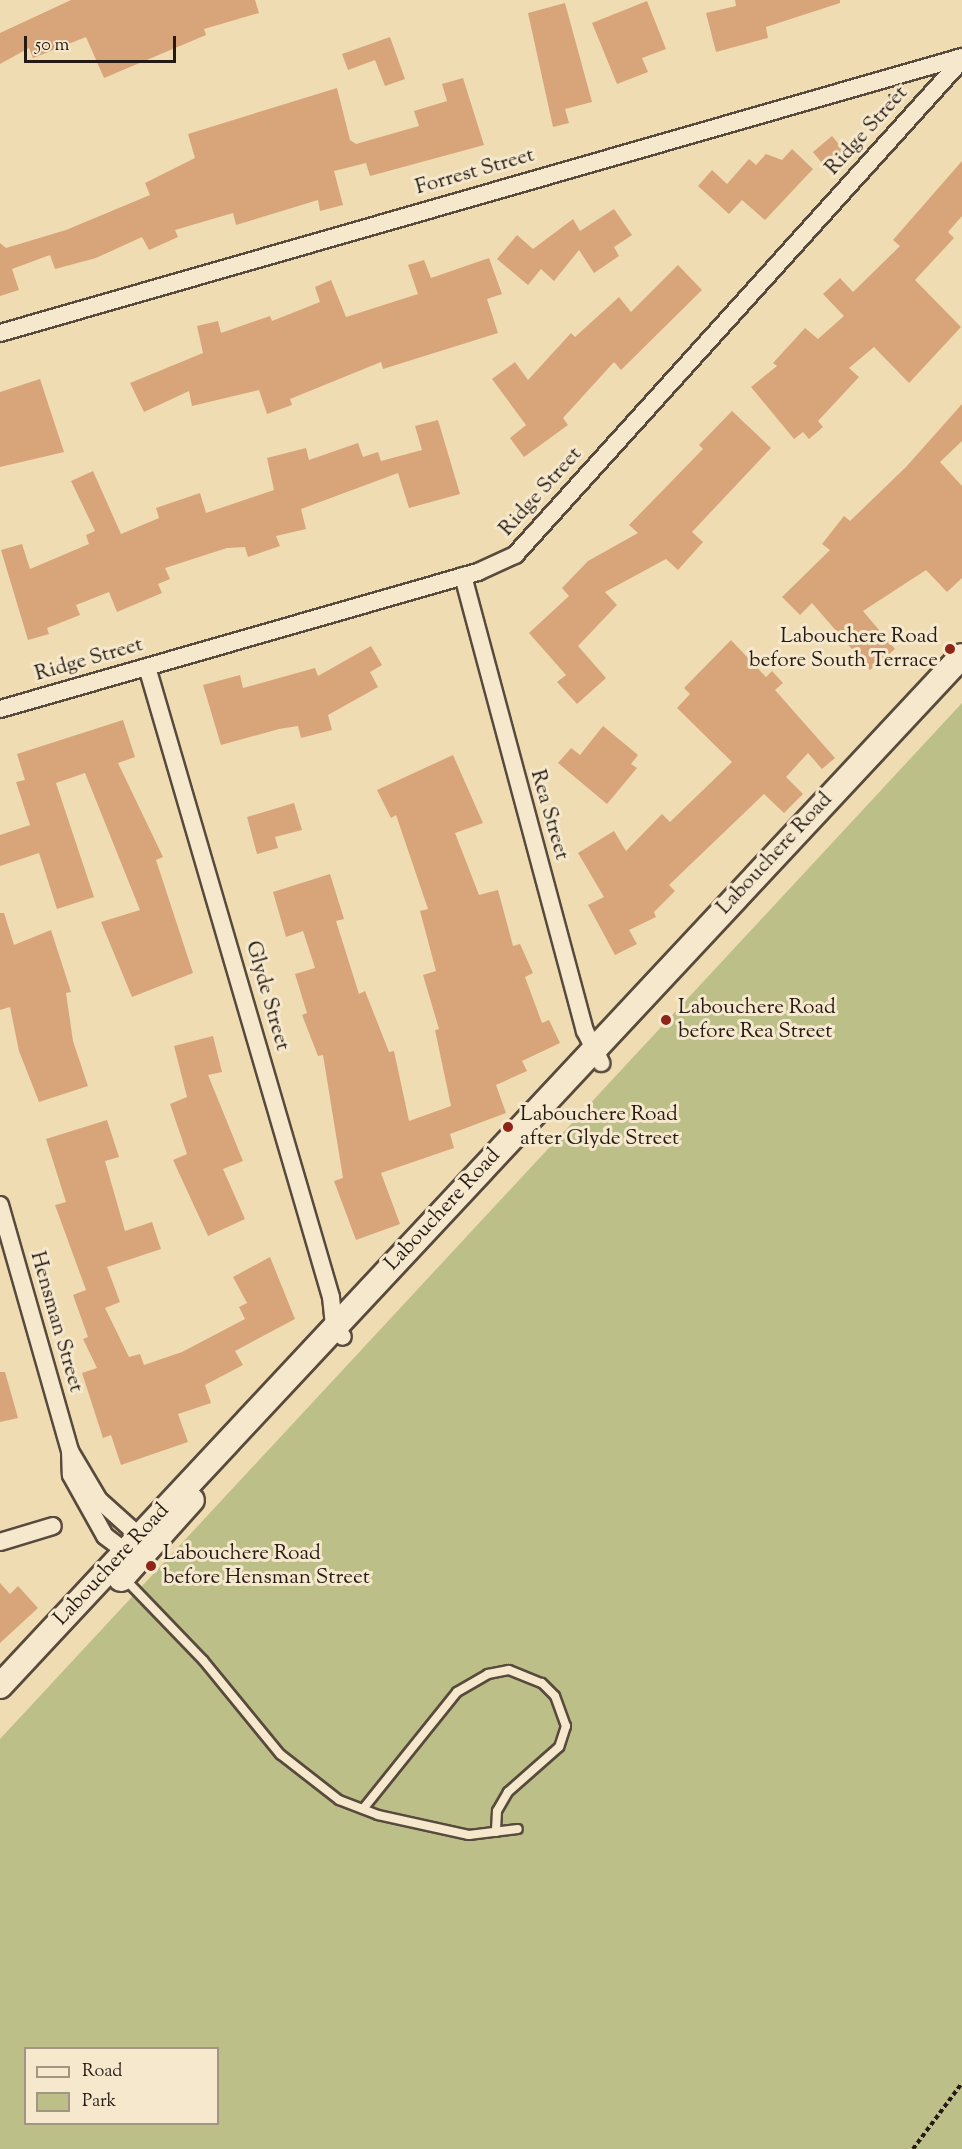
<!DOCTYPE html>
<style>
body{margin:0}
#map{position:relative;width:962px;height:2149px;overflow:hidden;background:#efdcb2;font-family:"Sorts Mill Goudy",serif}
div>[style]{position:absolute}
.green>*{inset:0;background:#bdbf89}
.building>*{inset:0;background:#d8a57b;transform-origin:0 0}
.path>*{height:4px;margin-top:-2px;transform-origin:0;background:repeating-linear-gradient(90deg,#251a14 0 4.5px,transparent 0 7.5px)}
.roads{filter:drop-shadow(2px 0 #584a3c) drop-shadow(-2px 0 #584a3c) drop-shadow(0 2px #584a3c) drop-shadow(0 -2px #584a3c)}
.service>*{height:8px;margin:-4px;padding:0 4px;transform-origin:4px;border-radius:4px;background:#f5e8cd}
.minor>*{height:16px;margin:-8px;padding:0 8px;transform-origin:8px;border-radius:8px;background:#f5e8cd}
.secondary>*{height:24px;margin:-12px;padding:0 12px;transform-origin:12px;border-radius:12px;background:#f5e8cd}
.dots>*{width:16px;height:16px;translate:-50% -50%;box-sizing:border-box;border:3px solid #f5e8cd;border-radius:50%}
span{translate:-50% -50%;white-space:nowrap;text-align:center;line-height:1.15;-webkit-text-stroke:6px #f5e8cd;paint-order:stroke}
.street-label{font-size:21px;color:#251a14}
.poi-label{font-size:21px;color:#251a14}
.right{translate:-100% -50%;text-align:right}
.left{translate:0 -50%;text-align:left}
.legend{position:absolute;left:24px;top:2047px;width:195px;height:78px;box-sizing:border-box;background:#f5e8cd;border:2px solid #a29683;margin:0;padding:8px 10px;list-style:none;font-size:18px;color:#251a14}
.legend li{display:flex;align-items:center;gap:12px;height:30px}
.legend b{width:30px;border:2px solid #a29683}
.scale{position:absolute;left:24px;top:36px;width:152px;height:27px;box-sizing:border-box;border:3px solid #251a14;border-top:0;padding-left:8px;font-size:18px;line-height:21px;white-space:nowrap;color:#251a14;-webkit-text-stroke:4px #f5e8cd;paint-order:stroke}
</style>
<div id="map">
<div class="green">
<div style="clip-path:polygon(evenodd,962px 703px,962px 2149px,0 2149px,0 1739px,962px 703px,26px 2048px,218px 2048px,218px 2124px,26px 2124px,26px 2048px)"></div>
</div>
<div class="building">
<div style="clip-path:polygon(71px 0,255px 0,259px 13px,204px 29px,206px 35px,104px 78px,86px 37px,33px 58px,29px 48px,0 64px,0 33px)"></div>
<div style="clip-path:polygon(735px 0,840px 0,840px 3px,766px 27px,768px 38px,716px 52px,706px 13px,736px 6px)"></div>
<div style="clip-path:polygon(647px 1px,666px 49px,642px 58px,648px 72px,617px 84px,592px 23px)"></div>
<div style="clip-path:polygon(565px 3px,592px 102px,565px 109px,569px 123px,553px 127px,528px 13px)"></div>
<div style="clip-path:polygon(390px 37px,405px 79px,385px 86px,375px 60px,348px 70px,342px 54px)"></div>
<div style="clip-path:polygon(463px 78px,484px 145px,370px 176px,366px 163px,334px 171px,343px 205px,320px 211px,318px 200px,236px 225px,233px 213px,175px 230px,178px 237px,149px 250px,142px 237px,96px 258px,55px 269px,50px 255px,12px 269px,19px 290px,0 296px,0 243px,6px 248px,66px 230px,150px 195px,145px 183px,195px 158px,188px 134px,337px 88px,350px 140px,356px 144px,419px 126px,414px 111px,447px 101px,442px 84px)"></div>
<div style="left:832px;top:136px;width:26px;height:25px;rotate:50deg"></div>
<div style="clip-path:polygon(792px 149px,813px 169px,765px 220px,742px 200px,729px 214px,698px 186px,712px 170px,727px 184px,749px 159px,756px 165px,766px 154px,782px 160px)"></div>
<div style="clip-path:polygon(962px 161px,962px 216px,948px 232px,954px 238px,915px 280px,961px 327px,909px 383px,874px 347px,849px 368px,859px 377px,818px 421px,823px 427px,809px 439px,803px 432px,794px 439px,751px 387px,777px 366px,773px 363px,805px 328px,818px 339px,844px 316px,823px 294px,840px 278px,853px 292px,900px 246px,893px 240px)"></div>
<div style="clip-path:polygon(614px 209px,632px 235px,614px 247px,619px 256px,594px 273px,579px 250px,554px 281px,541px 269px,528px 285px,497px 259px,517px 235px,533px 249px,573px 219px,580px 231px)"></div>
<div style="clip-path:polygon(489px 258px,502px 294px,487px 299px,498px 333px,383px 369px,381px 362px,290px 399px,292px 405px,267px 414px,259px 390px,192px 406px,189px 391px,144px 412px,130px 383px,203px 353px,197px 326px,218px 321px,221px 333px,270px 316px,272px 321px,320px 302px,315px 287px,331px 280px,346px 317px,418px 294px,408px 265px,424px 260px,431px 278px)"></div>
<div style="clip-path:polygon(678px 265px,702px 290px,621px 370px,614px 362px,563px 418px,568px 425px,524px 457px,510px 438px,526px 425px,492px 379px,515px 362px,528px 380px,571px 333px,575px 337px,619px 297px,631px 312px)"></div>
<div style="clip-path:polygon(40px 379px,64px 452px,0 467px,0 392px)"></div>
<div style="clip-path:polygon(962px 404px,962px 441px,940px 462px,962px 486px,962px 578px,947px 592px,926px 570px,863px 611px,895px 649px,870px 670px,812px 603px,800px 615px,782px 597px,830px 550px,822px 544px,844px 516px,850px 521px,906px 467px)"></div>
<div style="clip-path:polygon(732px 411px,771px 448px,692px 532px,703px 542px,678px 570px,666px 559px,605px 592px,617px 605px,578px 646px,606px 678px,577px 704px,557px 682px,566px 675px,529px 633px,569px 596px,562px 588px,588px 561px,638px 533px,629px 525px,703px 449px,699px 445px)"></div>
<div style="clip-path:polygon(438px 420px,460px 494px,409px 508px,398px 473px,301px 509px,306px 529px,276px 536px,280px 546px,248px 557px,245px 547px,227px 548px,165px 568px,170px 579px,158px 584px,162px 593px,117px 612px,109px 592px,76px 605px,80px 615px,47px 628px,49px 634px,28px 640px,1px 550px,22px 544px,30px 569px,89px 544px,86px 535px,95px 531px,71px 481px,93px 471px,121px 534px,159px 518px,156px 508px,200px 493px,206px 513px,274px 490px,267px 458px,306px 448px,309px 460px,358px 443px,363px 457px,378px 452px,381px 461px,422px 450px,415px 426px)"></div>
<div style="clip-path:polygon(731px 640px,766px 677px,772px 671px,783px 683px,775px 690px,835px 758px,822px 769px,808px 753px,786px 777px,803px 794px,784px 813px,764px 794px,669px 885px,675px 891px,654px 912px,656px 917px,629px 930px,637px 944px,615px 955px,588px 905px,604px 897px,578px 853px,614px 831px,626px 851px,662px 814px,670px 822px,732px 762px,677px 708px,690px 694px,684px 688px)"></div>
<div style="clip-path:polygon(371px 646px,382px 665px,370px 672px,378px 687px,328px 715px,332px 730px,301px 738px,298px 726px,279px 729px,221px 745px,203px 685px,240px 675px,243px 688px,315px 668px,318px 676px)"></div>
<div style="clip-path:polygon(123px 720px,135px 757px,118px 763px,163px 857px,156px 860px,193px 973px,132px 997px,101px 922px,140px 910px,85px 773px,56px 783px,94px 897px,57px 909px,39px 853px,0 866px,0 835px,30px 825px,16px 782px,25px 780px,17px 754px)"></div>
<div style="clip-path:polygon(603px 726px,638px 755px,631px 764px,637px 768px,607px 804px,558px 763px,571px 748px,580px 755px)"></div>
<div style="clip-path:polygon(453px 755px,483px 823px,455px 833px,479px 895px,498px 890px,513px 946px,520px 944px,533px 973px,525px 977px,542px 1023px,549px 1020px,560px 1043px,522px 1061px,527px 1071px,496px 1085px,506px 1113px,450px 1134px,454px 1148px,381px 1173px,400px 1224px,356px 1240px,334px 1181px,343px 1178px,323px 1055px,318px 1056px,302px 1015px,307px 1013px,295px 974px,315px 968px,303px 931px,286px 937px,273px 892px,330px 874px,344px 919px,336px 921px,359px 994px,365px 991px,389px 1052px,394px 1051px,409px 1121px,451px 1106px,435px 1030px,439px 1029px,423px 975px,436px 971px,420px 911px,428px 909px,396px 815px,391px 818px,377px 790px)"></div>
<div style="clip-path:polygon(294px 803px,302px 830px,275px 837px,278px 848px,257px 854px,247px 817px)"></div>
<div style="clip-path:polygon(0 913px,4px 913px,14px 945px,51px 930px,71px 992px,66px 993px,73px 1041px,88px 1086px,39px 1102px,19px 1051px,10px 1007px,0 1010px)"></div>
<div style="clip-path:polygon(213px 1036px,222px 1072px,208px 1075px,243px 1161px,223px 1169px,245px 1219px,208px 1236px,173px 1160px,187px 1154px,170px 1104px,187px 1097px,174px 1046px)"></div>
<div style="clip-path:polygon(107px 1120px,119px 1157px,105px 1161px,125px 1231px,152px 1222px,161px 1249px,107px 1267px,120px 1302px,105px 1308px,129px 1357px,140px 1354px,144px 1365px,182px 1352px,245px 1319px,239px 1307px,247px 1303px,233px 1277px,270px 1257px,295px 1319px,235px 1351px,243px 1365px,205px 1385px,211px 1403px,178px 1414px,188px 1442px,121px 1465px,111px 1435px,103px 1438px,82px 1373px,97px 1368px,83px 1339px,88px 1337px,73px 1295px,86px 1290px,55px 1205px,66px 1202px,46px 1139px)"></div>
<div style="clip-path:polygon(0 1372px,5px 1372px,18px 1418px,0 1422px)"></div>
<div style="clip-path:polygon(0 1583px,10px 1594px,18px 1586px,38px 1608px,0 1643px)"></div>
</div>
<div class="path">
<div style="left:890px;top:94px;width:16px;rotate:72deg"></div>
<div style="left:913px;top:2149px;width:82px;rotate:-53.4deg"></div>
</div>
<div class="roads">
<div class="service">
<div style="left:124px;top:1578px;width:114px;rotate:46.1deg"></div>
<div style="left:203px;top:1660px;width:122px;rotate:50.7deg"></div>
<div style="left:280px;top:1754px;width:75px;rotate:37.9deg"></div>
<div style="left:339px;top:1800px;width:42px;rotate:21deg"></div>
<div style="left:378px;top:1815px;width:93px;rotate:12.4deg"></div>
<div style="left:469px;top:1835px;width:49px;rotate:-7deg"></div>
<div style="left:363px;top:1809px;width:150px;rotate:-51.2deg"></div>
<div style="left:457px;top:1692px;width:36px;rotate:-30deg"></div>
<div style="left:488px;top:1674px;width:21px;rotate:-11deg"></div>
<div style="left:509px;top:1670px;width:35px;rotate:22deg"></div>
<div style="left:542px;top:1683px;width:18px;rotate:45deg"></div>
<div style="left:555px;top:1696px;width:32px;rotate:70deg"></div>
<div style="left:566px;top:1726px;width:22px;rotate:108deg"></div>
<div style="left:559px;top:1747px;width:68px;rotate:138.6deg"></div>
<div style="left:508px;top:1792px;width:22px;rotate:120deg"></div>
<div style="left:497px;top:1811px;width:21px;rotate:93deg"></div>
</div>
<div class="minor">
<div style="left:0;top:333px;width:1001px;rotate:-16.01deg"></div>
<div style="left:463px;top:576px;width:471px;rotate:75deg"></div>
<div style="left:585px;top:1031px;width:36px;rotate:63deg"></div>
<div style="left:147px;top:667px;width:656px;rotate:73.72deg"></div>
<div style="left:331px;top:1297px;width:30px;rotate:84deg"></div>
<div style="left:334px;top:1327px;width:13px;rotate:48deg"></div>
<div style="left:0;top:709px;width:497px;rotate:-16deg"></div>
<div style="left:478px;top:572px;width:41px;rotate:-24.7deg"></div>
<div style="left:515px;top:555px;width:667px;rotate:-47.92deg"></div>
<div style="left:0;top:1205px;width:256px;rotate:74.1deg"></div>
<div style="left:70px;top:1451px;width:24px;rotate:88deg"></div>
<div style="left:71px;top:1475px;width:70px;rotate:60.9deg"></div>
<div style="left:105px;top:1536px;width:35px;rotate:37deg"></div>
<div style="left:70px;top:1451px;width:57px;rotate:59.4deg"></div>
<div style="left:99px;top:1500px;width:64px;rotate:41.9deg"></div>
<div style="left:0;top:1542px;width:55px;rotate:-16.8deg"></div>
</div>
<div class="secondary">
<div style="left:121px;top:1579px;width:106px;rotate:-48.1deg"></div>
<div style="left:0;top:1686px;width:1409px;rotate:-46.96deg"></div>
</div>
</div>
<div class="dots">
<div style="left:950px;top:649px;background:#8f2418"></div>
<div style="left:666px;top:1020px;background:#8f2418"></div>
<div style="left:508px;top:1127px;background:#8f2418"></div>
<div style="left:151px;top:1566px;background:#8f2418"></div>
</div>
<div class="street-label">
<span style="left:867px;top:131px;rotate:-48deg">Ridge Street</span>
<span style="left:475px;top:172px;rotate:-16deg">Forrest Street</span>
<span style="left:541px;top:492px;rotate:-48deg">Ridge Street</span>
<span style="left:89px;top:660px;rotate:-16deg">Ridge Street</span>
<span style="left:549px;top:815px;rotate:74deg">Rea Street</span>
<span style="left:775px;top:854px;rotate:-47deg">Labouchere Road</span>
<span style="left:267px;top:996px;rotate:74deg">Glyde Street</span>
<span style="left:443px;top:1210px;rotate:-47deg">Labouchere Road</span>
<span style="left:56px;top:1322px;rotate:74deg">Hensman Street</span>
<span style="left:112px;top:1565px;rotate:-47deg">Labouchere Road</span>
</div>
<div class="poi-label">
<span class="right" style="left:938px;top:649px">Labouchere Road<br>before South Terrace</span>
<span class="left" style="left:678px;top:1020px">Labouchere Road<br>before Rea Street</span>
<span class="left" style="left:520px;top:1127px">Labouchere Road<br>after Glyde Street</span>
<span class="left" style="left:163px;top:1566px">Labouchere Road<br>before Hensman Street</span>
</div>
<ul class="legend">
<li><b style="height:8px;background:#f5e8cd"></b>Road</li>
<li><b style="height:16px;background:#bdbf89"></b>Park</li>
</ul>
<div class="scale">50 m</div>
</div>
